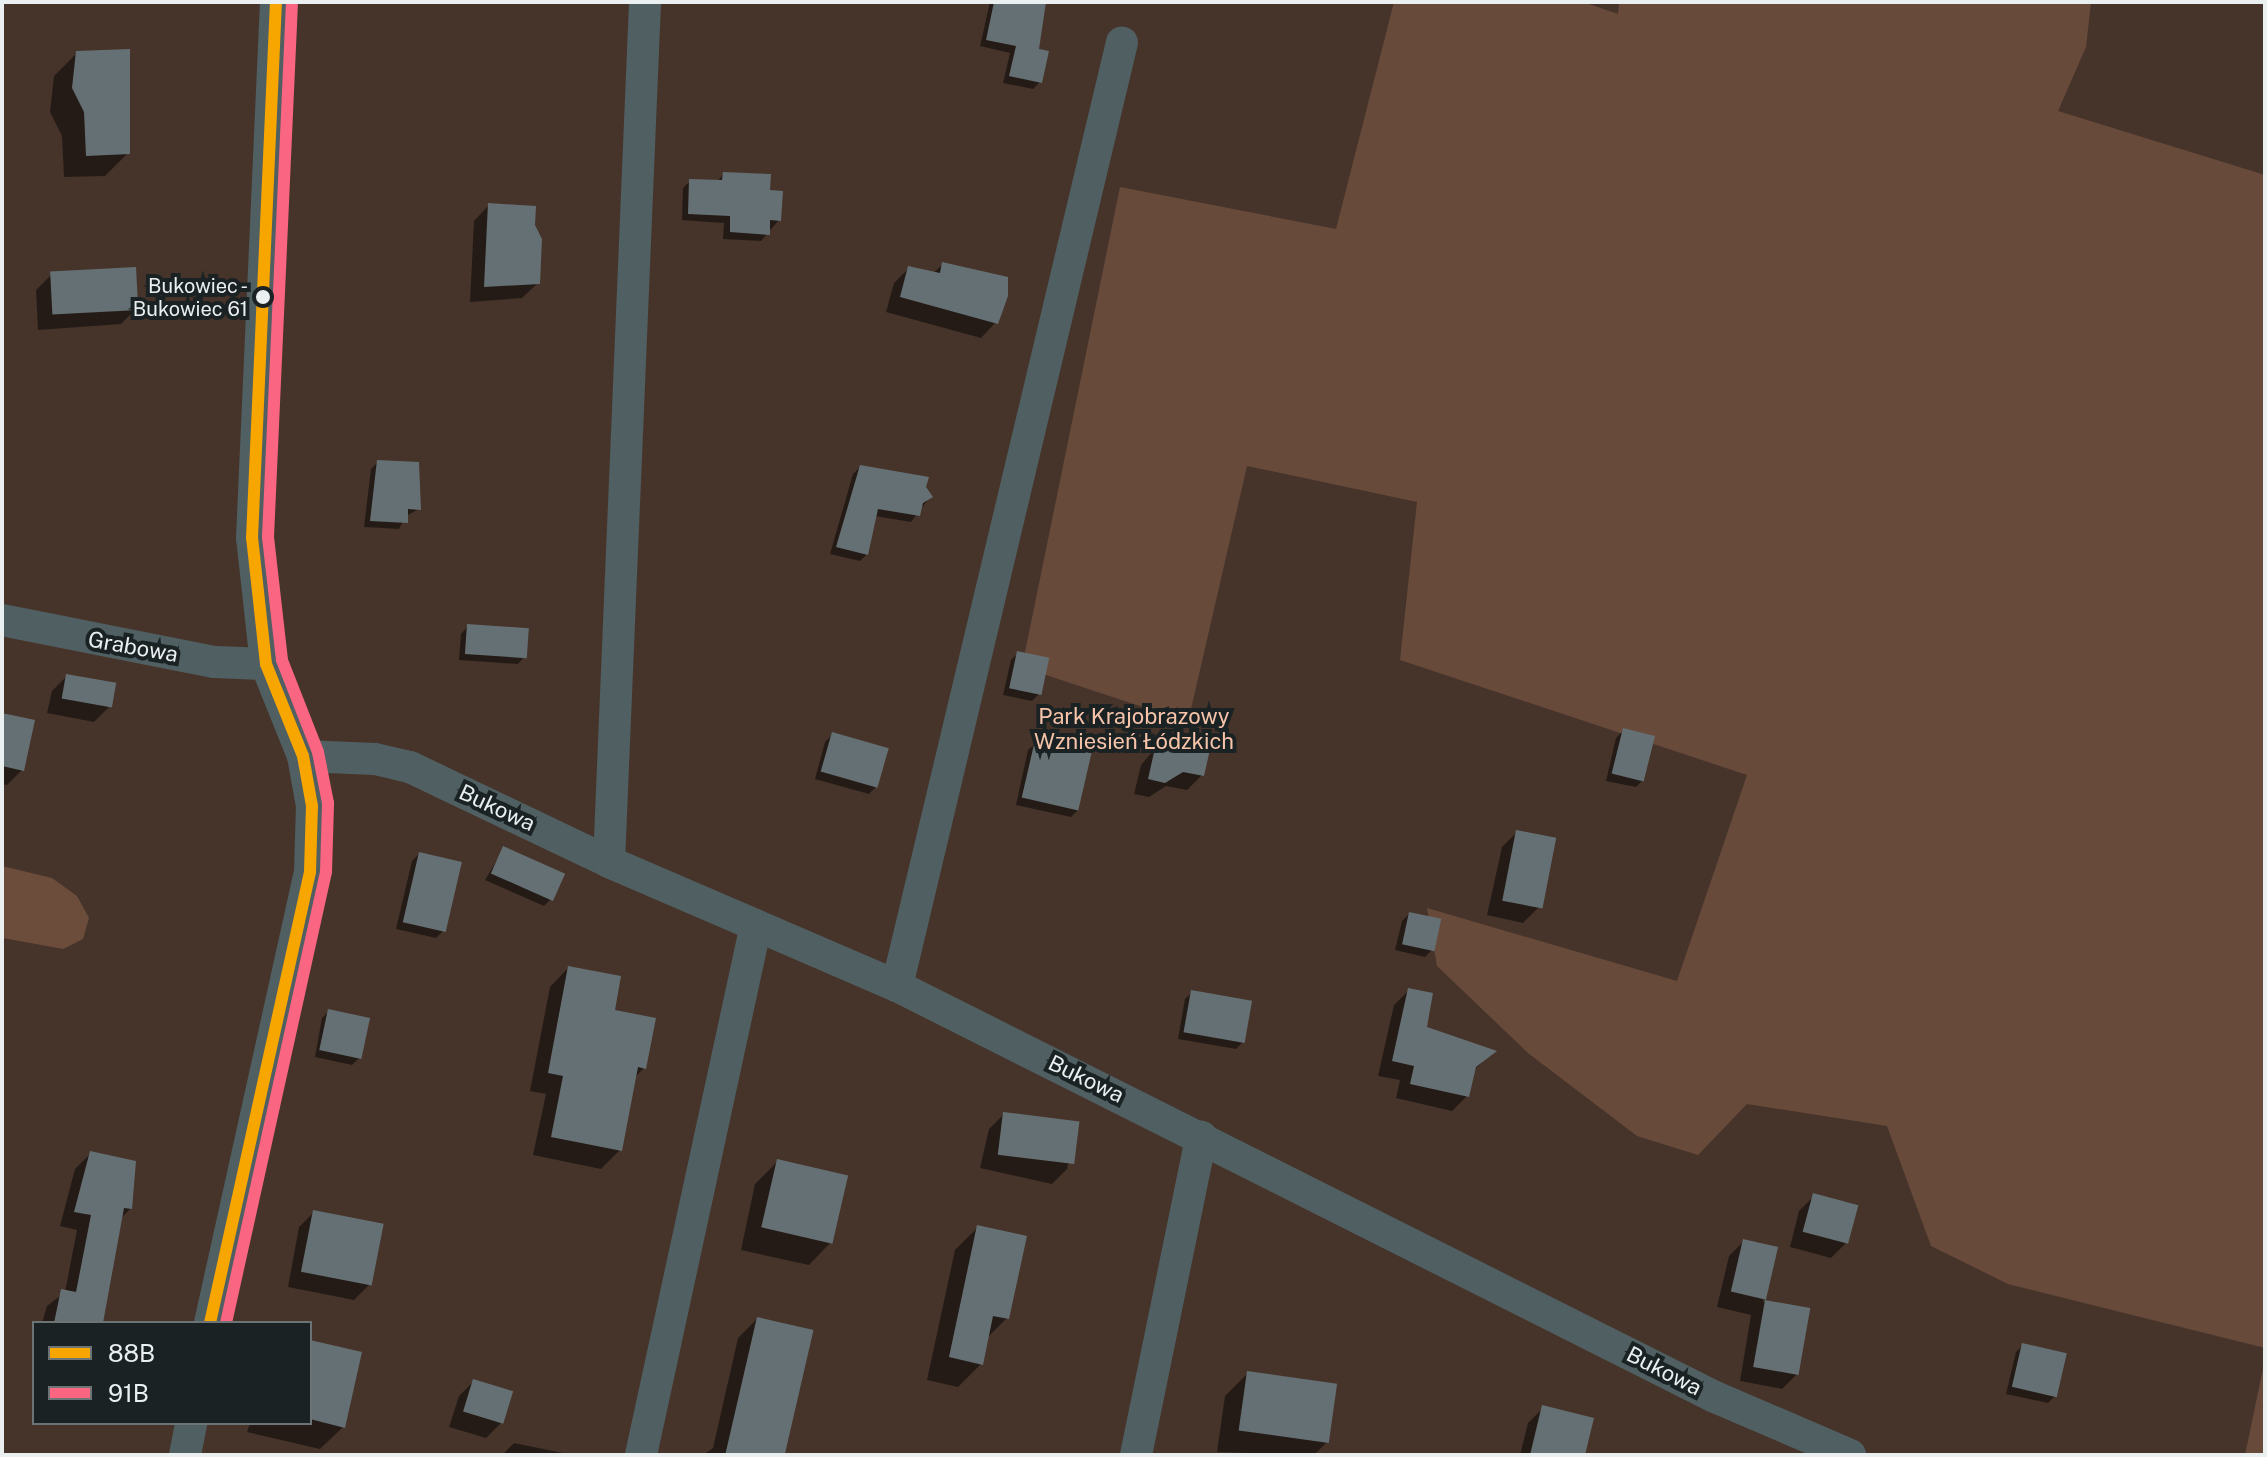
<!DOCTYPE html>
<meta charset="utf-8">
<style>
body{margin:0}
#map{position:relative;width:2267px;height:1457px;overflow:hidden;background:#262a2b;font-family:"Public Sans",sans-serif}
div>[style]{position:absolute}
.green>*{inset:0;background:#46342a}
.forest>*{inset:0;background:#684a3b}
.water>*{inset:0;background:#6c4d3c}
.shadow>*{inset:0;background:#0007}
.building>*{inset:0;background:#657074;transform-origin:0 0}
.minor>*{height:32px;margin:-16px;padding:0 16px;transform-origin:16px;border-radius:16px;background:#505f62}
.bus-1>*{height:12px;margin:-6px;padding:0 6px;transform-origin:6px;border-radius:6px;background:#f7a600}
.bus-2>*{height:12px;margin:-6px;padding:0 6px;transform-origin:6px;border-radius:6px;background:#fa6682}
.dots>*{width:22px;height:22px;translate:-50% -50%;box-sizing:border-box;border:4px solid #1a2224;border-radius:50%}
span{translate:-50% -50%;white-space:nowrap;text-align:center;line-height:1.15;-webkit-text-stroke:8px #1a2224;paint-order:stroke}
.bus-label{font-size:20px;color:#eaeff0}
.right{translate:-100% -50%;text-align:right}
.street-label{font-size:22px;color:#eaeff0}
.park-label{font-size:22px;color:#f7c4aa}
.frame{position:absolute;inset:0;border:4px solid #eaeff0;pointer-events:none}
.legend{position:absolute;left:32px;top:1321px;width:280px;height:104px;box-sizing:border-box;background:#1a2224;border:2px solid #6d7476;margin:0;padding:10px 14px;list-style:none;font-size:24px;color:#eaeff0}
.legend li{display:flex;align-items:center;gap:16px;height:40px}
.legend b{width:40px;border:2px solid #6d7476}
</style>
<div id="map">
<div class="green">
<div style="clip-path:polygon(evenodd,2px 2px,2265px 2px,2265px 1455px,2px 1455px,2px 2px,34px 1323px,310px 1323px,310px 1423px,34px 1423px,34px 1323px)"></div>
</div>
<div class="forest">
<div style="clip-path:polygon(1394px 2px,1583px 2px,1618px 14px,1619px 2px,2091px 2px,2086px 47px,2058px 111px,2265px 175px,2265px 1348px,2008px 1284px,1931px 1246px,1887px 1126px,1747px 1104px,1698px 1155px,1637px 1136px,1528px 1053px,1437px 966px,1427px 908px,1677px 981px,1747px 775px,1400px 660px,1417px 502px,1247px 466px,1188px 722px,1022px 667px,1120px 187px,1336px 229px)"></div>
<div style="clip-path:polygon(2265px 1359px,2265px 1455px,2245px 1455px)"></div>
</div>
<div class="water">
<div style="clip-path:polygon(2px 866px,52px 878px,77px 896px,89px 918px,83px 939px,63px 949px,3px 938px)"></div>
</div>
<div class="shadow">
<div style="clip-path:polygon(990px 2px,1044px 2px,1036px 50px,1040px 82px,1033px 89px,1003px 83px,1010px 53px,980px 46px)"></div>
<div style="clip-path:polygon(77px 53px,128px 153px,105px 176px,64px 177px,62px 136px,50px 112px,54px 76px)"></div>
<div style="clip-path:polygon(724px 174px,768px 192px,779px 220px,761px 241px,723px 239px,724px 223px,682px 220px,683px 188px,690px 181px,716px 182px)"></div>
<div style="clip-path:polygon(489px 205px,538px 283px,522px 298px,470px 302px,474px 221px)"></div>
<div style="clip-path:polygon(943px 264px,996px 322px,981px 338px,886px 312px,894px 283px,909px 268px,933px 273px)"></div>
<div style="clip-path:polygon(51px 275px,136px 309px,121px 324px,38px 330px,36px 290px)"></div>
<div style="clip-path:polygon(378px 462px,419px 509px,406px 516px,399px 529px,364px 527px,371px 469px)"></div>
<div style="clip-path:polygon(860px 467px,924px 488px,930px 497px,911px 522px,875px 516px,867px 554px,860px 561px,830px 554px,853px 474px)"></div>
<div style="clip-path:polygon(468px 626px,525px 656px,518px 664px,459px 660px,461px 634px)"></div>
<div style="clip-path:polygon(1018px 653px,1039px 694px,1032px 701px,1003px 695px,1011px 660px)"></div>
<div style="clip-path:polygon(67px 676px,109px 707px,94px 722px,47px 713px,52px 691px)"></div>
<div style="clip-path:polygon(2px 715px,22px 770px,7px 785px,2px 784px)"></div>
<div style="clip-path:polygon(1623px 731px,1643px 780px,1636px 787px,1606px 781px,1616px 738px)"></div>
<div style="clip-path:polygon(832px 735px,876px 787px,869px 794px,815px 779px,825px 742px)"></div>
<div style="clip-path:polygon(1165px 737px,1202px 775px,1187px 790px,1166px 786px,1149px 797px,1134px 794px,1141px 765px)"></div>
<div style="clip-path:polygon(1036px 743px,1078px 810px,1071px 817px,1016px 805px,1028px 750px)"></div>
<div style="clip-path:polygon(1517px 832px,1538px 908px,1523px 923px,1487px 915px,1502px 847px)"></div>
<div style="clip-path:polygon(504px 848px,551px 899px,544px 906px,485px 880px)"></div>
<div style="clip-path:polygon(419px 854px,443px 931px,436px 938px,396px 929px,412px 861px)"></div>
<div style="clip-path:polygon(1409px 914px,1432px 950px,1425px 957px,1395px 950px,1402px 921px)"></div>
<div style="clip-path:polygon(568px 968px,612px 1012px,644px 1068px,634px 1078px,620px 1150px,601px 1169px,533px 1155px,546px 1094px,530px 1091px,550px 987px)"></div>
<div style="clip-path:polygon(1409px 990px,1424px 1029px,1493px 1052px,1473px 1071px,1467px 1096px,1452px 1111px,1396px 1098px,1400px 1080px,1378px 1076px,1394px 1005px)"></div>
<div style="clip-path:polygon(1192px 992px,1243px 1042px,1236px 1049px,1178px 1039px,1185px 999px)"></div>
<div style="clip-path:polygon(329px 1011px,359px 1058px,352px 1065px,315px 1057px,322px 1018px)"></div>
<div style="clip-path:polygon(1004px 1114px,1077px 1123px,1067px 1169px,1052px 1184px,980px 1168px,989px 1129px)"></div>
<div style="clip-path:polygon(90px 1154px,131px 1208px,120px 1219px,102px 1320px,107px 1323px,42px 1323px,47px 1306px,65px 1292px,77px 1230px,60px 1226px,75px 1169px)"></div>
<div style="clip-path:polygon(778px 1161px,831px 1242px,809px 1265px,741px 1250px,755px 1184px)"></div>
<div style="clip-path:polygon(1814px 1196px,1846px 1243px,1831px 1258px,1790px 1247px,1799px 1211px)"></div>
<div style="clip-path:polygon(314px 1212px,369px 1285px,354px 1300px,288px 1287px,299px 1227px)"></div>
<div style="clip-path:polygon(978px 1227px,1007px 1318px,986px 1339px,981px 1364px,958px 1387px,927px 1380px,955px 1250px)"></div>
<div style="clip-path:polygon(1744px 1241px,1775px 1248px,1763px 1302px,1808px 1310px,1797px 1374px,1782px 1389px,1740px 1381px,1751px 1315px,1717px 1307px,1729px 1256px)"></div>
<div style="clip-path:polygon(757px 1319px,764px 1455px,703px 1455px,713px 1448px,738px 1338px)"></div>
<div style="clip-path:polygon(310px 1342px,343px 1427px,320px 1449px,247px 1432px,250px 1423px,310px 1423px)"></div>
<div style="clip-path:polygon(2023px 1345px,2055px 1396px,2048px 1403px,2006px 1394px,2016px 1352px)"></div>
<div style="clip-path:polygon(1248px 1373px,1327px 1442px,1314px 1455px,1217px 1452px,1225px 1396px)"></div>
<div style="clip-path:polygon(474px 1381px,501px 1423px,486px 1438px,449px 1427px,459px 1396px)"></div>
<div style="clip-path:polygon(1543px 1408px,1583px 1455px,1520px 1455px,1528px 1423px)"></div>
<div style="clip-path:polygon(514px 1443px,568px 1454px,568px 1455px,502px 1455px)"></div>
</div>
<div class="building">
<div style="clip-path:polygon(994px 2px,1046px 2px,1039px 49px,1049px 51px,1042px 83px,1009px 76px,1016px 46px,986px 40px)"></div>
<div style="clip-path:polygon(130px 49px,130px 154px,86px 156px,84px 112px,72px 88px,76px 51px)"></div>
<div style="clip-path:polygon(723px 172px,771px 174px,770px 190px,783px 191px,781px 221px,770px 220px,770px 235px,730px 232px,730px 216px,688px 214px,689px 179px,722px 180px)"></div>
<div style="clip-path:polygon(488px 203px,536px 206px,535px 225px,542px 239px,540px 284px,484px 287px)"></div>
<div style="clip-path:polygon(942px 262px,1008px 277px,1008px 296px,998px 324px,900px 297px,908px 266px,940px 273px)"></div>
<div style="left:136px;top:267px;width:43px;height:86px;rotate:87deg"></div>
<div style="clip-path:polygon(377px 460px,419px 462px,421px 510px,408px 509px,408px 523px,370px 521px)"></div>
<div style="clip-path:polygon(860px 465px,929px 477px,926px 487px,933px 497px,923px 503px,920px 516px,878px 509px,868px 555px,836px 547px)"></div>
<div style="left:467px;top:624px;width:62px;height:30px;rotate:4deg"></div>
<div style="left:1017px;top:651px;width:33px;height:38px;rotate:12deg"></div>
<div style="left:66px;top:674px;width:51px;height:25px;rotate:10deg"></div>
<div style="clip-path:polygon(2px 713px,35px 720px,24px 771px,2px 766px)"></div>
<div style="left:1623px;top:728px;width:33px;height:47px;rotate:14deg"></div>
<div style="left:832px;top:732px;width:59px;height:41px;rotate:16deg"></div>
<div style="clip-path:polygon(1164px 735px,1211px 745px,1204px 776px,1183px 772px,1165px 783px,1148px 779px,1155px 748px,1161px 749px)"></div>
<div style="left:1035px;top:740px;width:58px;height:59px;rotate:13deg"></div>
<div style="left:1516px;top:830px;width:41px;height:72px;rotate:11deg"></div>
<div style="left:503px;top:846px;width:68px;height:30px;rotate:24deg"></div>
<div style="left:419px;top:852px;width:44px;height:72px;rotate:13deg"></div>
<div style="left:1409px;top:912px;width:33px;height:33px;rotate:12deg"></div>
<div style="clip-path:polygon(568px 966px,621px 976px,615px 1010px,656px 1018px,646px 1069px,638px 1067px,622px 1151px,551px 1137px,563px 1076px,548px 1073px)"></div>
<div style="clip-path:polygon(1408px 988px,1433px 993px,1427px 1027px,1497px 1051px,1476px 1067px,1469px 1097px,1410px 1084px,1414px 1066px,1392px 1061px)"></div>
<div style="left:1191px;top:990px;width:62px;height:43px;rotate:10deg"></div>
<div style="left:328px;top:1009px;width:43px;height:42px;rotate:12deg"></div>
<div style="left:1003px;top:1112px;width:77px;height:43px;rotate:7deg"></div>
<div style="clip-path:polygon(90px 1151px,136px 1161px,132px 1209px,124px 1208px,103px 1323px,54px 1323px,61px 1289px,76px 1292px,91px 1215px,74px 1212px)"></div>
<div style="left:777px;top:1159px;width:73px;height:70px;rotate:13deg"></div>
<div style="left:1813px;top:1193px;width:47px;height:40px;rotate:15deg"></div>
<div style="left:313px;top:1210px;width:72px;height:63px;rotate:11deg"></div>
<div style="clip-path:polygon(977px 1225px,1027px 1236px,1009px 1319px,993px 1316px,983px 1365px,949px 1357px)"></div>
<div style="left:1743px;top:1239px;width:36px;height:54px;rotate:13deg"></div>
<div style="left:1765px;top:1300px;width:46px;height:68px;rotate:10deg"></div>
<div style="left:757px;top:1317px;width:58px;height:141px;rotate:13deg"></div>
<div style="clip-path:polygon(310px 1340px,362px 1352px,345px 1428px,310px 1419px)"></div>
<div style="left:2022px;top:1343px;width:46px;height:45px;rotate:13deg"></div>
<div style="left:1247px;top:1371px;width:91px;height:60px;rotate:8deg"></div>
<div style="left:473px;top:1379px;width:42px;height:34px;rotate:17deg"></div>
<div style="clip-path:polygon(1542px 1405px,1594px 1418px,1585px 1455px,1530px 1455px)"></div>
</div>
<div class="minor">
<div style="left:2px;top:620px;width:216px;rotate:11.2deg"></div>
<div style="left:214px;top:662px;width:52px;rotate:2.2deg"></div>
<div style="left:303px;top:756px;width:72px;rotate:2.4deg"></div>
<div style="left:375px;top:759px;width:36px;rotate:13deg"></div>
<div style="left:410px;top:767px;width:221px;rotate:25.5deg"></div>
<div style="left:609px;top:862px;width:314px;rotate:23.3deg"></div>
<div style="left:897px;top:986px;width:915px;rotate:26.68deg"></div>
<div style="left:1715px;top:1397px;width:147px;rotate:23.2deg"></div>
<div style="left:609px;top:862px;width:861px;rotate:-87.6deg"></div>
<div style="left:897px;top:986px;width:970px;rotate:-76.59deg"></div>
<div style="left:210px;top:1323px;width:462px;rotate:-77.5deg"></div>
<div style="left:310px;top:872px;width:66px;rotate:-88.3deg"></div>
<div style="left:312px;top:806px;width:51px;rotate:-100.2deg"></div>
<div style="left:303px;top:756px;width:99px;rotate:-111.9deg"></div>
<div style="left:266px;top:664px;width:127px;rotate:-96.3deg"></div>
<div style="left:252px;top:538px;width:537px;rotate:-87.44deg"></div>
<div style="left:185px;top:1455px;width:33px;rotate:-79deg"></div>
<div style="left:641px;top:1455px;width:542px;rotate:-77.76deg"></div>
<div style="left:1136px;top:1455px;width:325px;rotate:-78.4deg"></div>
</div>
<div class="bus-1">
<div style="left:210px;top:1323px;width:462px;rotate:-77.5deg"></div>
<div style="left:310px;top:872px;width:66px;rotate:-88.3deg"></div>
<div style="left:312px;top:806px;width:51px;rotate:-100.2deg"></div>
<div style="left:303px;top:756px;width:99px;rotate:-111.9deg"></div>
<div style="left:266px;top:664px;width:127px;rotate:-96.3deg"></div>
<div style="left:252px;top:538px;width:537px;rotate:-87.44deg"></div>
</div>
<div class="bus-2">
<div style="left:226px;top:1323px;width:462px;rotate:-77.5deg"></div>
<div style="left:326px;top:872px;width:69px;rotate:-88.3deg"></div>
<div style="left:328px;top:803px;width:52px;rotate:-101.1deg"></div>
<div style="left:318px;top:752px;width:99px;rotate:-111.4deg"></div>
<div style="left:282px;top:660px;width:124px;rotate:-96.5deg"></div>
<div style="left:268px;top:537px;width:535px;rotate:-87.43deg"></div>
</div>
<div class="dots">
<div style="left:263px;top:297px;background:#eaeff0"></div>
</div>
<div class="bus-label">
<span class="right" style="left:248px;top:298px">Bukowiec -<br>Bukowiec 61</span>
</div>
<div class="street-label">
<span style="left:133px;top:647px;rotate:10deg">Grabowa</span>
<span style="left:497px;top:808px;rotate:25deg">Bukowa</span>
<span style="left:1086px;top:1079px;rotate:26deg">Bukowa</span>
<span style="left:1664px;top:1371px;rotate:27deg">Bukowa</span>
</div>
<div class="park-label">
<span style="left:1134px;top:729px">Park Krajobrazowy<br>Wzniesień Łódzkich</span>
</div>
<div class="frame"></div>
<ul class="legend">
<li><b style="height:10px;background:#f7a600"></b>88B</li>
<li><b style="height:10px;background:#fa6682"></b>91B</li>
</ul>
</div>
